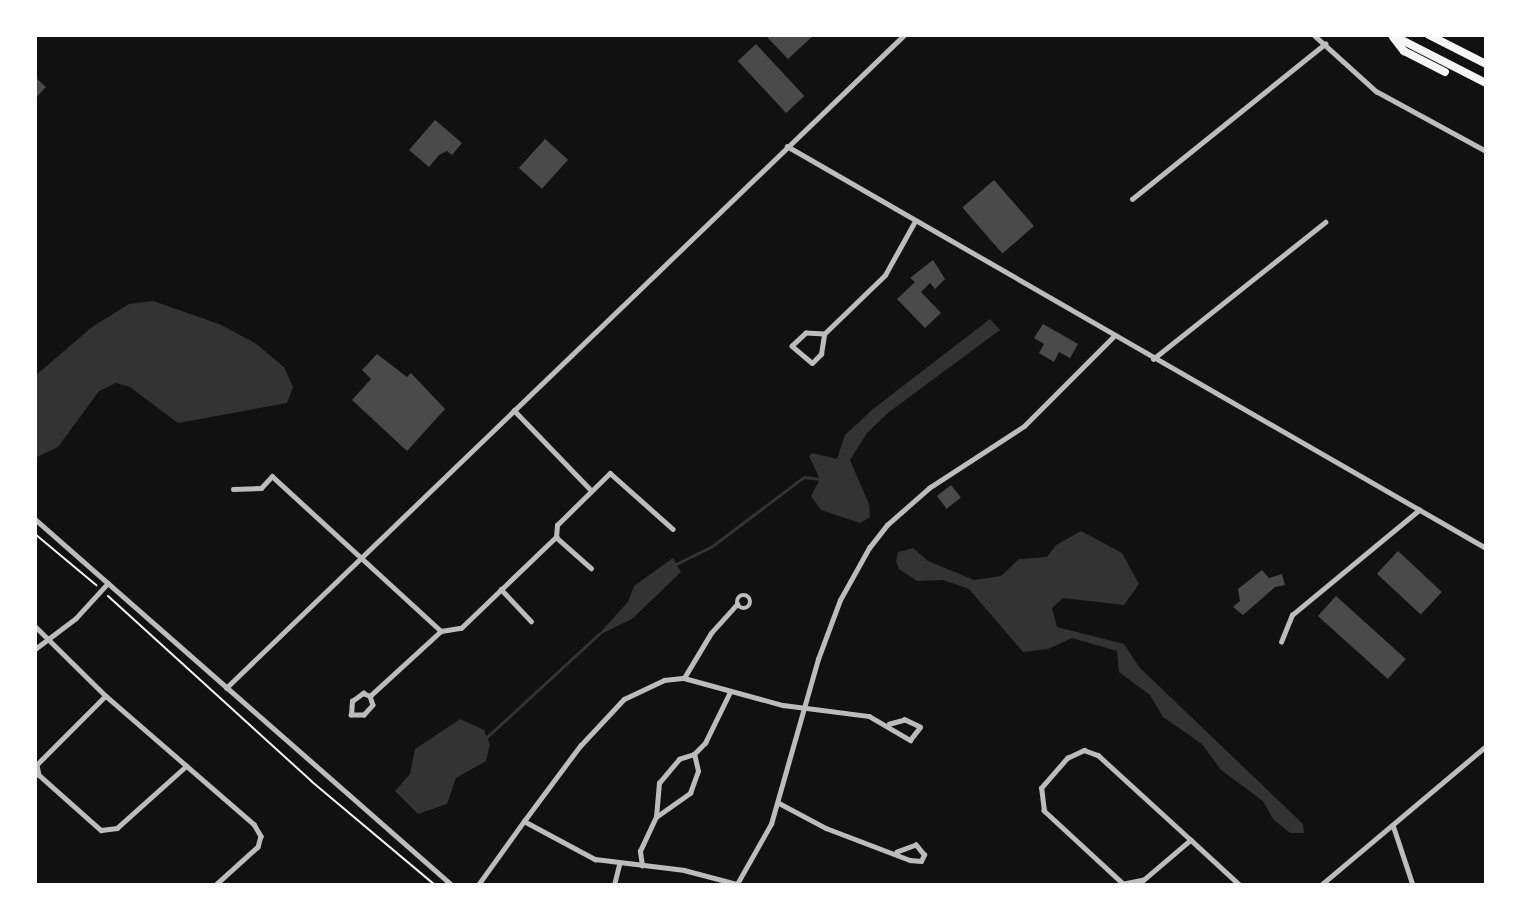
<!DOCTYPE html>
<style>
body{margin:0}
#map{position:relative;width:1521px;height:920px;overflow:hidden;background:#111;font-family:Barlow,sans-serif}
div>[style]{position:absolute}
.water>*{inset:0;background:#333}
.stream>*{height:2.5px;margin:-1.25px;padding:0 1.25px;transform-origin:1.25px;border-radius:1.25px;background:#333}
.building>*{inset:0;background:#4a4a4a;transform-origin:0 0}
.path>*{height:2px;margin:-1px;padding:0 1px;transform-origin:1px;border-radius:1px;background:#f5f5f5}
.minor>*{height:4.5px;margin:-2.25px;padding:0 2.25px;transform-origin:2.25px;border-radius:2.25px;background:#bcbcbc}
.minor>.ring{margin:-2.25px;padding:0;box-sizing:content-box;background:none;border:4.5px solid #bcbcbc;border-radius:50%}
.trunk>*{height:8px;margin:-4px;padding:0 4px;transform-origin:4px;border-radius:4px;background:#f5f5f5}
span{translate:-50% -50%;white-space:nowrap;text-align:center;line-height:1.15;-webkit-text-stroke:7px #fff;paint-order:stroke}
.frame{position:absolute;inset:0;border:37px solid #fff;pointer-events:none}
</style>
<div id="map">
<div class="water">
<div style="clip-path:polygon(153px 301px,219px 324px,255px 343px,284px 367px,293px 387px,287px 403px,178px 423px,130px 387px,116px 383px,99px 391px,58px 447px,35px 458px,35px 376px,92px 327px,129px 304px)"></div>
<div style="clip-path:polygon(990px 319px,1000px 330px,889px 412px,867px 433px,850px 460px,869px 504px,870px 517px,860px 523px,821px 510px,811px 496px,820px 479px,809px 456px,812px 453px,837px 459px,845px 435px,873px 409px)"></div>
<div style="clip-path:polygon(1081px 531px,1122px 553px,1139px 584px,1124px 605px,1063px 598px,1052px 608px,1057px 627px,1124px 644px,1140px 668px,1303px 824px,1304px 833px,1290px 833px,1273px 819px,1263px 801px,1221px 770px,1202px 744px,1163px 717px,1150px 695px,1119px 672px,1117px 651px,1072px 638px,1048px 649px,1023px 652px,969px 589px,943px 580px,917px 581px,899px 569px,896px 561px,898px 552px,913px 548px,928px 561px,974px 580px,1001px 576px,1019px 559px,1047px 557px,1056px 545px)"></div>
<div style="clip-path:polygon(673px 558px,681px 572px,632px 619px,597px 636px,628px 602px,634px 586px)"></div>
<div style="clip-path:polygon(460px 719px,484px 730px,490px 744px,486px 761px,456px 778px,447px 804px,418px 814px,395px 791px,410px 774px,415px 749px)"></div>
</div>
<div class="stream">
<div style="left:676px;top:564px;width:39px;rotate:-26deg"></div>
<div style="left:711px;top:547px;width:116px;rotate:-37deg"></div>
<div style="left:804px;top:477px;width:16px;rotate:7deg"></div>
<div style="left:487px;top:737px;width:152px;rotate:-42.6deg"></div>
</div>
<div class="building">
<div style="clip-path:polygon(765px 35px,814px 35px,788px 59px)"></div>
<div style="left:756px;top:44px;width:71px;height:25px;rotate:47deg"></div>
<div style="clip-path:polygon(35px 77px,46px 87px,35px 99px)"></div>
<div style="clip-path:polygon(435px 120px,462px 143px,452px 155px,447px 151px,439px 155px,429px 167px,409px 150px)"></div>
<div style="left:545px;top:139px;width:31px;height:39px;rotate:42deg"></div>
<div style="left:994px;top:180px;width:61px;height:42px;rotate:49deg"></div>
<div style="clip-path:polygon(933px 260px,945px 279px,935px 289px,930px 283px,921px 292px,941px 313px,925px 328px,897px 299px,915px 282px,910px 278px)"></div>
<div style="clip-path:polygon(1043px 324px,1078px 344px,1070px 358px,1059px 352px,1054px 362px,1039px 353px,1044px 344px,1034px 338px)"></div>
<div style="clip-path:polygon(377px 354px,407px 377px,411px 373px,445px 409px,407px 451px,352px 400px,371px 379px,362px 370px)"></div>
<div style="left:951px;top:485px;width:16px;height:18px;rotate:52deg"></div>
<div style="left:1398px;top:551px;width:60px;height:31px;rotate:43deg"></div>
<div style="clip-path:polygon(1262px 570px,1269px 578px,1282px 574px,1285px 585px,1275px 587px,1243px 615px,1233px 607px,1240px 601px,1238px 589px)"></div>
<div style="left:1336px;top:596px;width:94px;height:27px;rotate:42deg"></div>
</div>
<div class="path">
<div style="left:35px;top:534px;width:80px;rotate:39.9deg"></div>
<div style="left:108px;top:596px;width:275px;rotate:42.3deg"></div>
<div style="left:311px;top:781px;width:162px;rotate:40deg"></div>
</div>
<div class="minor">
<div style="left:1314px;top:35px;width:84px;rotate:42.1deg"></div>
<div style="left:1376px;top:91px;width:125px;rotate:28.6deg"></div>
<div style="left:787px;top:146px;width:806px;rotate:29.9deg"></div>
<div style="left:1132px;top:199px;width:248px;rotate:-38.8deg"></div>
<div style="left:824px;top:334px;width:18px;rotate:-177deg"></div>
<div style="left:806px;top:333px;width:19px;rotate:137deg"></div>
<div style="left:792px;top:346px;width:26px;rotate:40deg"></div>
<div style="left:812px;top:363px;width:13px;rotate:-45deg"></div>
<div style="left:821px;top:354px;width:20px;rotate:-81deg"></div>
<div style="left:824px;top:334px;width:85px;rotate:-44deg"></div>
<div style="left:885px;top:275px;width:60px;rotate:-60.9deg"></div>
<div style="left:1153px;top:359px;width:220px;rotate:-38.5deg"></div>
<div style="left:514px;top:410px;width:112px;rotate:46.1deg"></div>
<div style="left:233px;top:489px;width:28px;rotate:-2deg"></div>
<div style="left:261px;top:488px;width:16px;rotate:-47deg"></div>
<div style="left:272px;top:476px;width:229px;rotate:42.5deg"></div>
<div style="left:35px;top:519px;width:555px;rotate:41.27deg"></div>
<div style="left:556px;top:537px;width:47px;rotate:41.5deg"></div>
<div style="left:501px;top:589px;width:44px;rotate:46.8deg"></div>
<div class="ring" style="left:737px;top:595px;width:9.5px;height:9.5px"></div>
<div style="left:35px;top:626px;width:100px;rotate:44.6deg"></div>
<div style="left:106px;top:696px;width:196px;rotate:40.9deg"></div>
<div style="left:254px;top:824px;width:14px;rotate:60deg"></div>
<div style="left:261px;top:836px;width:11px;rotate:105deg"></div>
<div style="left:258px;top:847px;width:57px;rotate:137.9deg"></div>
<div style="left:1281px;top:642px;width:29px;rotate:-68deg"></div>
<div style="left:1292px;top:615px;width:165px;rotate:-39.6deg"></div>
<div style="left:35px;top:649px;width:51px;rotate:-37.1deg"></div>
<div style="left:76px;top:618px;width:47px;rotate:-47.6deg"></div>
<div style="left:684px;top:678px;width:52px;rotate:-59deg"></div>
<div style="left:711px;top:633px;width:39px;rotate:-48deg"></div>
<div style="left:226px;top:688px;width:941px;rotate:-43.92deg"></div>
<div style="left:106px;top:696px;width:98px;rotate:135deg"></div>
<div style="left:37px;top:765px;width:10px;rotate:79deg"></div>
<div style="left:39px;top:775px;width:83px;rotate:41.6deg"></div>
<div style="left:101px;top:830px;width:16px;rotate:-7deg"></div>
<div style="left:117px;top:828px;width:93px;rotate:-41.9deg"></div>
<div style="left:370px;top:696px;width:9px;rotate:72deg"></div>
<div style="left:373px;top:705px;width:13px;rotate:132deg"></div>
<div style="left:364px;top:715px;width:13px;rotate:180deg"></div>
<div style="left:351px;top:715px;width:14px;rotate:-86deg"></div>
<div style="left:352px;top:701px;width:14px;rotate:-36deg"></div>
<div style="left:363px;top:693px;width:8px;rotate:23deg"></div>
<div style="left:370px;top:696px;width:96px;rotate:-42.5deg"></div>
<div style="left:441px;top:631px;width:20px;rotate:-9deg"></div>
<div style="left:461px;top:628px;width:132px;rotate:-43.8deg"></div>
<div style="left:556px;top:537px;width:12px;rotate:-85deg"></div>
<div style="left:557px;top:525px;width:74px;rotate:-44.5deg"></div>
<div style="left:610px;top:473px;width:84px;rotate:41.6deg"></div>
<div style="left:779px;top:803px;width:53px;rotate:28deg"></div>
<div style="left:826px;top:828px;width:90px;rotate:20.9deg"></div>
<div style="left:910px;top:860px;width:11px;rotate:5deg"></div>
<div style="left:921px;top:861px;width:7px;rotate:-63deg"></div>
<div style="left:924px;top:855px;width:13px;rotate:-129deg"></div>
<div style="left:916px;top:845px;width:20px;rotate:160deg"></div>
<div style="left:656px;top:817px;width:42px;rotate:-35.2deg"></div>
<div style="left:690px;top:793px;width:23px;rotate:-70deg"></div>
<div style="left:698px;top:771px;width:17px;rotate:-103deg"></div>
<div style="left:524px;top:821px;width:94px;rotate:-53.3deg"></div>
<div style="left:580px;top:746px;width:64px;rotate:-46.9deg"></div>
<div style="left:624px;top:699px;width:44px;rotate:-25.4deg"></div>
<div style="left:664px;top:680px;width:20px;rotate:-6deg"></div>
<div style="left:684px;top:678px;width:103px;rotate:15.3deg"></div>
<div style="left:783px;top:705px;width:87px;rotate:7.3deg"></div>
<div style="left:869px;top:716px;width:48px;rotate:30.3deg"></div>
<div style="left:910px;top:740px;width:16px;rotate:-52deg"></div>
<div style="left:920px;top:727px;width:17px;rotate:-155deg"></div>
<div style="left:905px;top:720px;width:16px;rotate:165deg"></div>
<div style="left:1393px;top:825px;width:63px;rotate:71.6deg"></div>
<div style="left:1191px;top:840px;width:62px;rotate:139.6deg"></div>
<div style="left:1144px;top:880px;width:21px;rotate:169deg"></div>
<div style="left:1123px;top:884px;width:108px;rotate:-137.3deg"></div>
<div style="left:1044px;top:811px;width:23px;rotate:-97deg"></div>
<div style="left:1041px;top:788px;width:40px;rotate:-49deg"></div>
<div style="left:1067px;top:758px;width:19px;rotate:-25deg"></div>
<div style="left:1084px;top:750px;width:15px;rotate:20deg"></div>
<div style="left:1098px;top:755px;width:126px;rotate:42.4deg"></div>
<div style="left:1191px;top:840px;width:67px;rotate:42.6deg"></div>
<div style="left:642px;top:866px;width:15px;rotate:-98deg"></div>
<div style="left:640px;top:851px;width:38px;rotate:-65deg"></div>
<div style="left:656px;top:817px;width:34px;rotate:-85deg"></div>
<div style="left:659px;top:783px;width:31px;rotate:-50deg"></div>
<div style="left:679px;top:759px;width:16px;rotate:-18deg"></div>
<div style="left:694px;top:754px;width:16px;rotate:-45deg"></div>
<div style="left:705px;top:743px;width:55px;rotate:-63.9deg"></div>
<div style="left:478px;top:885px;width:79px;rotate:-54.3deg"></div>
<div style="left:524px;top:821px;width:81px;rotate:28.2deg"></div>
<div style="left:595px;top:859px;width:90px;rotate:7deg"></div>
<div style="left:684px;top:870px;width:55px;rotate:14.8deg"></div>
<div style="left:737px;top:884px;width:69px;rotate:-60.5deg"></div>
<div style="left:771px;top:824px;width:172px;rotate:-74.1deg"></div>
<div style="left:818px;top:659px;width:63px;rotate:-69.6deg"></div>
<div style="left:840px;top:600px;width:60px;rotate:-60.9deg"></div>
<div style="left:869px;top:548px;width:29px;rotate:-52deg"></div>
<div style="left:887px;top:525px;width:56px;rotate:-41.4deg"></div>
<div style="left:929px;top:488px;width:113px;rotate:-33.1deg"></div>
<div style="left:1024px;top:426px;width:127px;rotate:-45deg"></div>
<div style="left:614px;top:885px;width:21px;rotate:-76deg"></div>
<div style="left:1321px;top:885px;width:216px;rotate:-40.1deg"></div>
</div>
<div class="trunk">
<div style="left:1392px;top:35px;width:106px;rotate:27.1deg"></div>
<div style="left:1429px;top:35px;width:64px;rotate:27deg"></div>
<div style="left:1393px;top:37px;width:18px;rotate:52deg"></div>
<div style="left:1404px;top:51px;width:46px;rotate:27.1deg"></div>
</div>
<div class="frame"></div>
</div>
